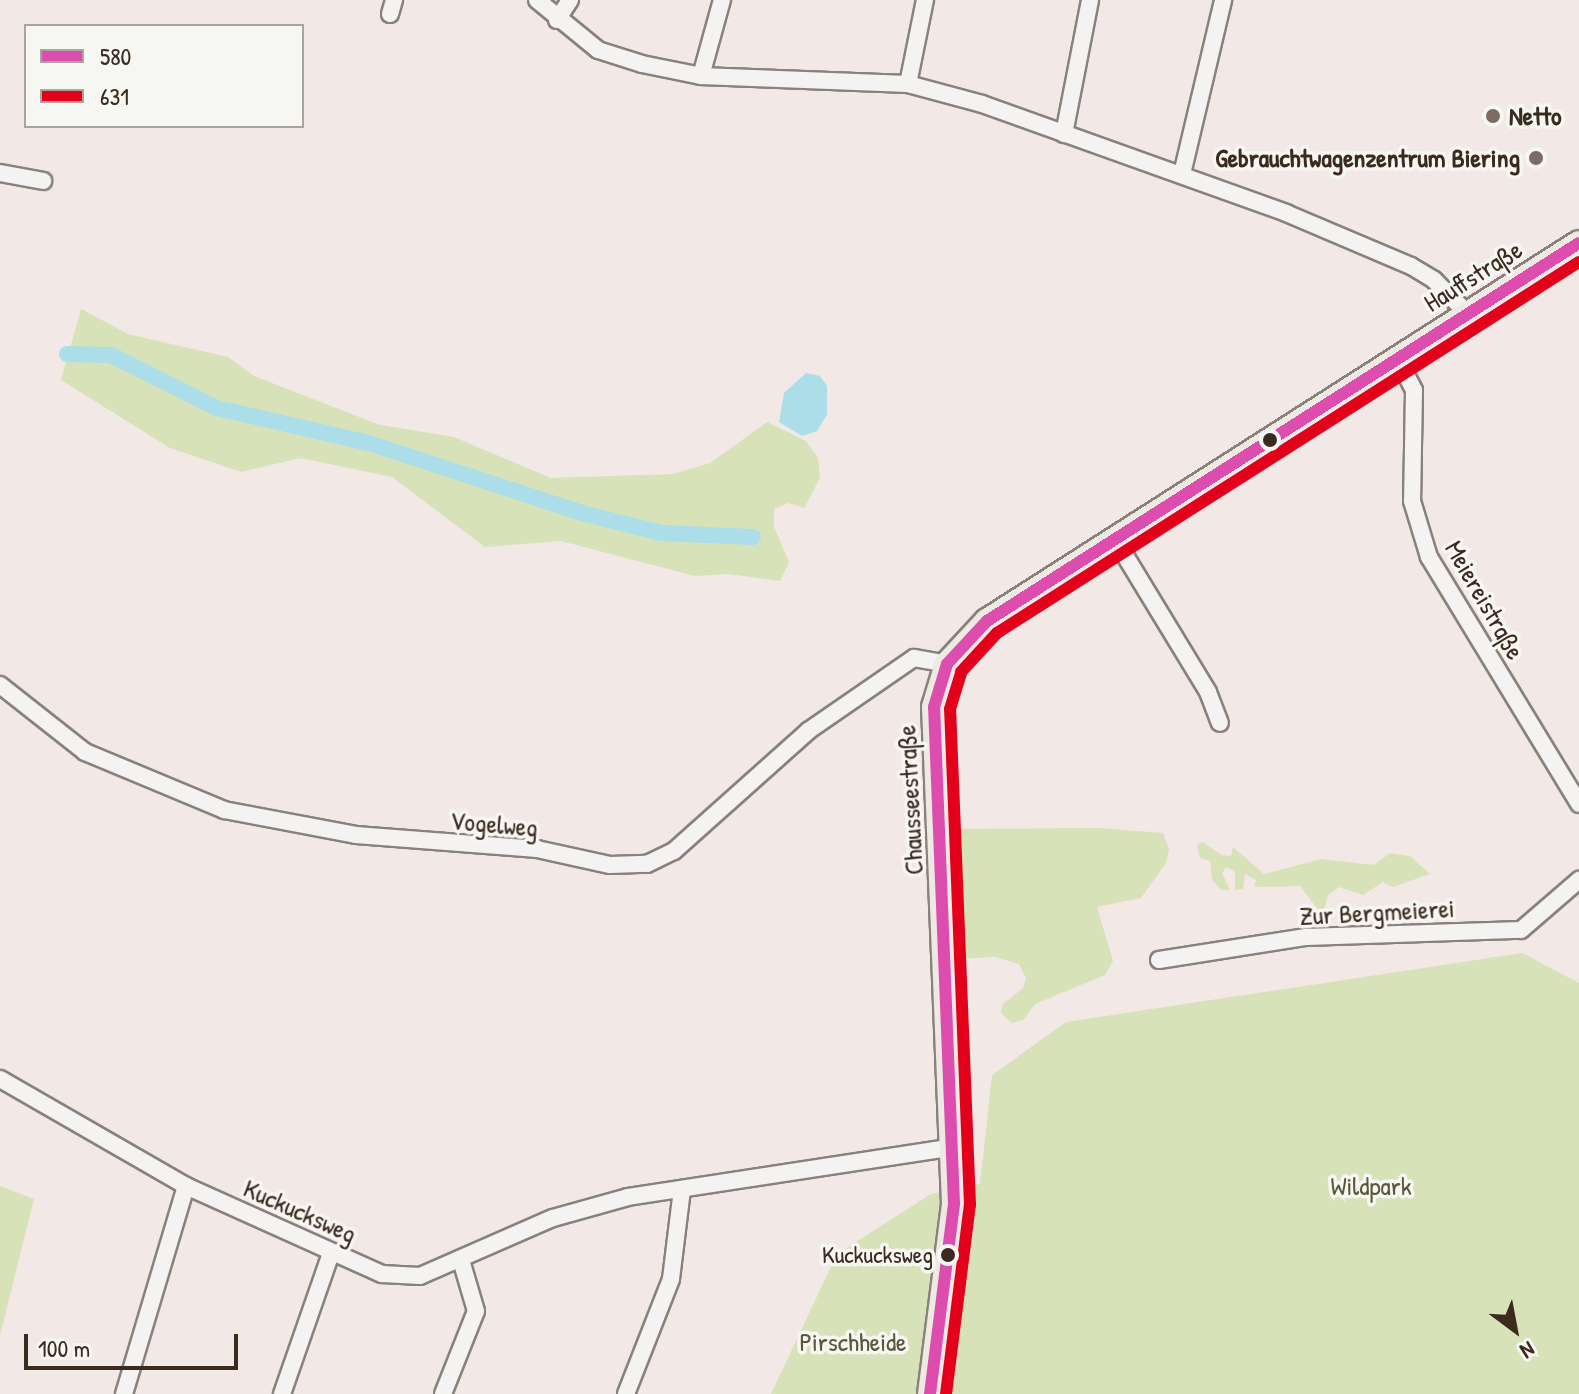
<!DOCTYPE html>
<meta charset="utf-8">
<style>
body{margin:0}
#map{position:relative;width:1579px;height:1394px;overflow:hidden;background:#f2e8e5;font-family:"Patrick Hand",sans-serif}
div>[style]{position:absolute}
.green>*{inset:0;background:#d7e2b9}
.water>*{inset:0;background:#abdee8}
.canal>*{height:16px;margin:-8px;padding:0 8px;transform-origin:8px;border-radius:8px;background:#abdee8}
.roads{filter:drop-shadow(2px 0 #88817c) drop-shadow(-2px 0 #88817c) drop-shadow(0 2px #88817c) drop-shadow(0 -2px #88817c)}
.street>*{height:16px;margin:-8px;padding:0 8px;transform-origin:8px;border-radius:8px;background:#f5f3f1}
.primary>*{height:24px;margin:-12px;padding:0 12px;transform-origin:12px;border-radius:12px;background:#eee9e2}
.bus-1>*{height:12px;margin:-6px;padding:0 6px;transform-origin:6px;border-radius:6px;background:#dd4dae}
.bus-2>*{height:12px;margin:-6px;padding:0 6px;transform-origin:6px;border-radius:6px;background:#e2001a}
.dots>*{width:22px;height:22px;translate:-50% -50%;box-sizing:border-box;border:4px solid #f6f6f2;border-radius:50%}
span{translate:-50% -50%;white-space:nowrap;text-align:center;line-height:1.15;-webkit-text-stroke:7px #f6f6f2;paint-order:stroke}
.bus-label{font-size:24px;color:#3b2a1e}
.right{translate:-100% -50%;text-align:right}
.poi-label{font-size:26px;color:#3b2a1e;font-weight:700}
.left{translate:0 -50%;text-align:left}
.street-label{font-size:26px;color:#3b2a1e}
.park-label{font-size:26px;color:#5c573c}
.legend{position:absolute;left:24px;top:24px;width:280px;height:104px;box-sizing:border-box;background:#f6f6f2;border:2px solid #aba49d;margin:0;padding:10px 14px;list-style:none;font-size:24px;color:#3b2a1e}
.legend li{display:flex;align-items:center;gap:16px;height:40px}
.legend b{width:40px;border:2px solid #aba49d}
.north{position:absolute;left:1475px;top:1290px;width:80px;height:80px;-webkit-text-stroke:6px #f6f6f2;paint-order:stroke;rotate:148deg;font-size:22px;font-weight:700;line-height:32px;text-align:center;color:#3b2a1e}
.north::after{content:'';display:block;margin:auto;width:28px;height:36px;background:#3b2a1e;clip-path:polygon(50% 0,100% 100%,50% 72%,0 100%)}
.scale{position:absolute;left:24px;top:1334px;width:214px;height:36px;box-sizing:border-box;border:4px solid #3b2a1e;border-top:0;padding-left:10px;font-size:24px;line-height:28px;white-space:nowrap;color:#3b2a1e;-webkit-text-stroke:6px #f6f6f2;paint-order:stroke}
</style>
<div id="map">
<div class="green">
<div style="clip-path:polygon(81px 309px,128px 334px,228px 357px,254px 376px,380px 425px,454px 437px,551px 478px,673px 474px,710px 463px,767px 422px,806px 441px,818px 458px,820px 478px,804px 508px,788px 503px,774px 509px,774px 527px,789px 562px,780px 581px,728px 574px,695px 576px,561px 541px,485px 547px,392px 477px,300px 458px,241px 472px,170px 448px,61px 380px)"></div>
<div style="clip-path:polygon(1100px 828px,1163px 833px,1169px 849px,1166px 863px,1141px 898px,1097px 907px,1113px 961px,1105px 975px,1035px 1004px,1023px 1020px,1012px 1023px,1001px 1013px,1002px 1005px,1023px 988px,1026px 978px,1019px 964px,995px 957px,961px 959px,953px 833px,958px 829px)"></div>
<div style="clip-path:polygon(1202px 842px,1222px 855px,1231px 856px,1233px 847px,1264px 874px,1321px 859px,1374px 865px,1390px 853px,1410px 856px,1430px 874px,1393px 887px,1383px 882px,1363px 895px,1339px 887px,1328px 895px,1323px 916px,1300px 886px,1254px 887px,1256px 880px,1245px 874px,1243px 889px,1235px 890px,1235px 872px,1226px 867px,1222px 873px,1230px 890px,1221px 890px,1212px 880px,1210px 861px,1200px 858px,1197px 846px)"></div>
<div style="clip-path:polygon(1522px 953px,1579px 983px,1579px 1394px,771px 1394px,837px 1254px,931px 1194px,980px 1184px,992px 1075px,1066px 1022px)"></div>
<div style="clip-path:polygon(0 1186px,34px 1199px,0 1336px)"></div>
</div>
<div class="water">
<div style="clip-path:polygon(806px 373px,820px 376px,827px 386px,827px 415px,817px 431px,802px 436px,779px 422px,784px 393px)"></div>
</div>
<div class="canal">
<div style="left:67px;top:354px;width:44px;rotate:1.3deg"></div>
<div style="left:111px;top:355px;width:119px;rotate:26.6deg"></div>
<div style="left:217px;top:408px;width:156px;rotate:13deg"></div>
<div style="left:369px;top:443px;width:224px;rotate:18.2deg"></div>
<div style="left:582px;top:513px;width:81px;rotate:14.2deg"></div>
<div style="left:661px;top:533px;width:92px;rotate:2.5deg"></div>
</div>
<div class="roads">
<div class="street">
<div style="left:537px;top:0;width:79px;rotate:39.3deg"></div>
<div style="left:598px;top:50px;width:46px;rotate:17.7deg"></div>
<div style="left:642px;top:64px;width:60px;rotate:11.5deg"></div>
<div style="left:701px;top:76px;width:207px;rotate:2.2deg"></div>
<div style="left:908px;top:84px;width:77px;rotate:15.1deg"></div>
<div style="left:982px;top:104px;width:323px;rotate:19.7deg"></div>
<div style="left:1286px;top:213px;width:136px;rotate:23deg"></div>
<div style="left:1411px;top:266px;width:27px;rotate:31deg"></div>
<div style="left:1434px;top:280px;width:47px;rotate:45deg"></div>
<div style="left:390px;top:14px;width:15px;rotate:-74deg"></div>
<div style="left:557px;top:20px;width:24px;rotate:-57deg"></div>
<div style="left:701px;top:76px;width:79px;rotate:-74.6deg"></div>
<div style="left:908px;top:84px;width:86px;rotate:-78.6deg"></div>
<div style="left:1064px;top:134px;width:136px;rotate:-79deg"></div>
<div style="left:0;top:173px;width:44px;rotate:10.5deg"></div>
<div style="left:1182px;top:174px;width:179px;rotate:-76.7deg"></div>
<div style="left:1397px;top:358px;width:36px;rotate:62deg"></div>
<div style="left:1414px;top:390px;width:111px;rotate:91deg"></div>
<div style="left:1412px;top:501px;width:59px;rotate:73.1deg"></div>
<div style="left:1429px;top:557px;width:289px;rotate:58.7deg"></div>
<div style="left:1115px;top:539px;width:179px;rotate:58.7deg"></div>
<div style="left:1208px;top:692px;width:33px;rotate:69deg"></div>
<div style="left:0;top:685px;width:108px;rotate:38.2deg"></div>
<div style="left:85px;top:752px;width:151px;rotate:22.6deg"></div>
<div style="left:224px;top:810px;width:134px;rotate:10.7deg"></div>
<div style="left:356px;top:835px;width:182px;rotate:4.4deg"></div>
<div style="left:537px;top:849px;width:75px;rotate:12.4deg"></div>
<div style="left:610px;top:865px;width:37px;rotate:-2deg"></div>
<div style="left:647px;top:864px;width:30px;rotate:-26deg"></div>
<div style="left:674px;top:851px;width:180px;rotate:-41.8deg"></div>
<div style="left:808px;top:731px;width:129px;rotate:-34.6deg"></div>
<div style="left:914px;top:658px;width:34px;rotate:10deg"></div>
<div style="left:1159px;top:960px;width:149px;rotate:-8.9deg"></div>
<div style="left:1306px;top:937px;width:215px;rotate:-1.9deg"></div>
<div style="left:1521px;top:930px;width:77px;rotate:-40.8deg"></div>
<div style="left:0;top:1079px;width:215px;rotate:29.9deg"></div>
<div style="left:186px;top:1186px;width:215px;rotate:24.2deg"></div>
<div style="left:382px;top:1274px;width:38px;rotate:3deg"></div>
<div style="left:420px;top:1276px;width:145px;rotate:-23.6deg"></div>
<div style="left:553px;top:1218px;width:78px;rotate:-15.6deg"></div>
<div style="left:628px;top:1197px;width:329px;rotate:-8.7deg"></div>
<div style="left:124px;top:1394px;width:217px;rotate:-73.4deg"></div>
<div style="left:282px;top:1394px;width:149px;rotate:-70.8deg"></div>
<div style="left:443px;top:1394px;width:89px;rotate:-68.3deg"></div>
<div style="left:476px;top:1311px;width:53px;rotate:-106.4deg"></div>
<div style="left:626px;top:1394px;width:123px;rotate:-68.6deg"></div>
<div style="left:671px;top:1279px;width:91px;rotate:-83deg"></div>
</div>
<div class="primary">
<div style="left:930px;top:1394px;width:192px;rotate:-82.8deg"></div>
<div style="left:954px;top:1204px;width:497px;rotate:-92.3deg"></div>
<div style="left:934px;top:707px;width:45px;rotate:-73.2deg"></div>
<div style="left:947px;top:664px;width:59px;rotate:-47.1deg"></div>
<div style="left:987px;top:621px;width:702px;rotate:-32.56deg"></div>
</div>
</div>
<div class="bus-1">
<div style="left:930px;top:1394px;width:192px;rotate:-82.8deg"></div>
<div style="left:954px;top:1204px;width:497px;rotate:-92.3deg"></div>
<div style="left:934px;top:707px;width:45px;rotate:-73.2deg"></div>
<div style="left:947px;top:664px;width:59px;rotate:-47.1deg"></div>
<div style="left:987px;top:621px;width:702px;rotate:-32.56deg"></div>
</div>
<div class="bus-2">
<div style="left:946px;top:1394px;width:191px;rotate:-82.8deg"></div>
<div style="left:970px;top:1205px;width:496px;rotate:-92.3deg"></div>
<div style="left:950px;top:709px;width:39px;rotate:-73deg"></div>
<div style="left:961px;top:672px;width:53px;rotate:-47.3deg"></div>
<div style="left:997px;top:633px;width:690px;rotate:-32.52deg"></div>
</div>
<div class="dots">
<div style="left:1493px;top:116px;background:#7b6c64"></div>
<div style="left:1536px;top:158px;background:#7b6c64"></div>
<div style="left:1270px;top:440px;background:#3b2a1e"></div>
<div style="left:948px;top:1255px;background:#3b2a1e"></div>
</div>
<div class="bus-label">
<span class="right" style="left:933px;top:1255px">Kuckucksweg</span>
</div>
<div class="poi-label">
<span class="left" style="left:1509px;top:116px">Netto</span>
<span class="right" style="left:1520px;top:158px">Gebrauchtwagenzentrum Biering</span>
</div>
<div class="street-label">
<span style="left:1473px;top:276px;rotate:-32deg">Hauffstraße</span>
<span style="left:1485px;top:600px;rotate:60deg">Meiereistraße</span>
<span style="left:910px;top:800px;rotate:-93deg">Chausseestraße</span>
<span style="left:494px;top:824px;rotate:5deg">Vogelweg</span>
<span style="left:1377px;top:912px;rotate:-3deg">Zur Bergmeierei</span>
<span style="left:300px;top:1211px;rotate:24deg">Kuckucksweg</span>
</div>
<div class="park-label">
<span style="left:1371px;top:1186px">Wildpark</span>
<span style="left:853px;top:1342px">Pirschheide</span>
</div>
<ul class="legend">
<li><b style="height:10px;background:#dd4dae"></b>580</li>
<li><b style="height:10px;background:#e2001a"></b>631</li>
</ul>
<div class="north">N</div>
<div class="scale">100 m</div>
</div>
